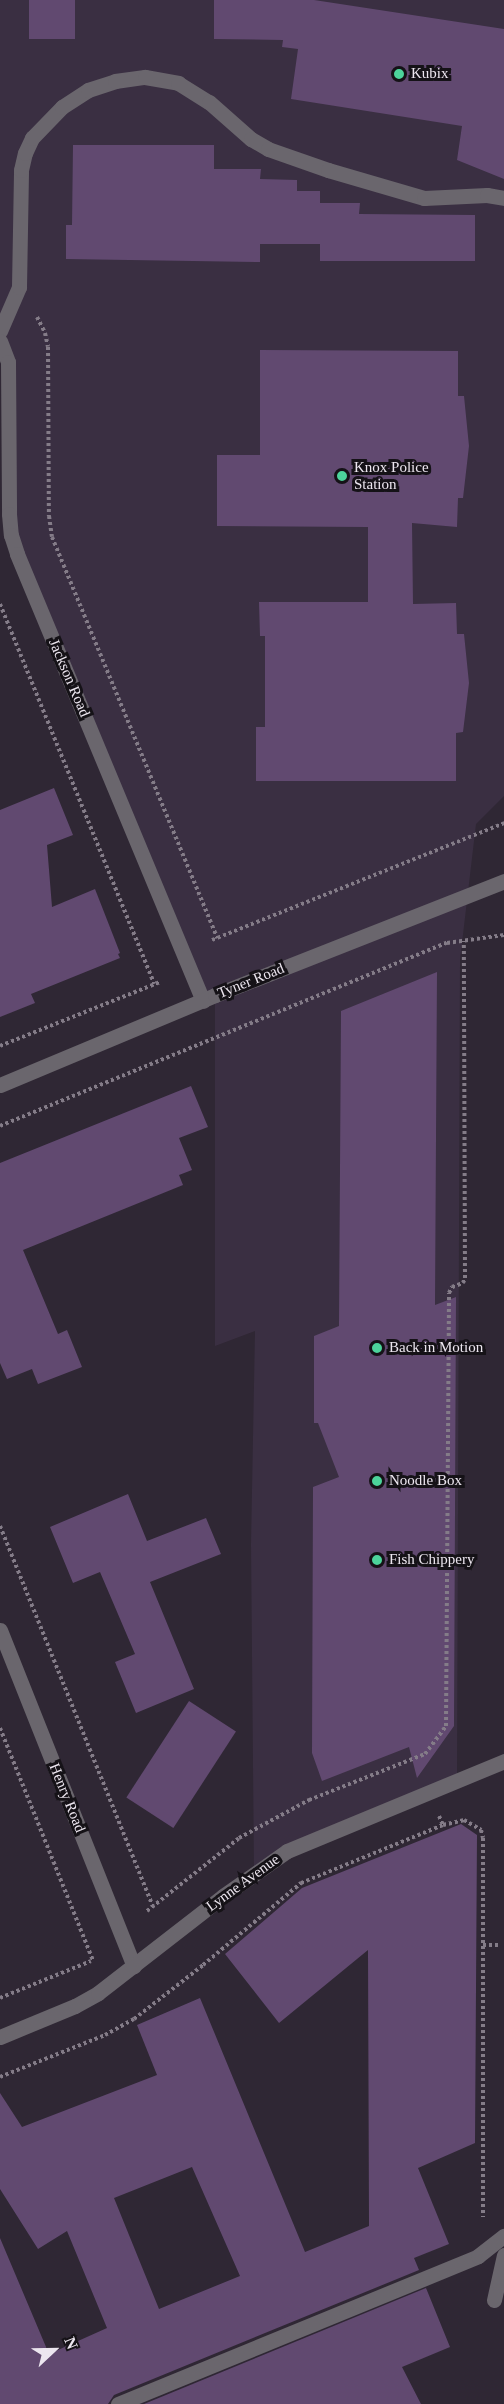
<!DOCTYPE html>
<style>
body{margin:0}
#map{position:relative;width:504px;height:2404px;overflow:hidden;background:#2f2734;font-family:Georgia,serif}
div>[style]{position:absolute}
.built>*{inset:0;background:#3a2f42}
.building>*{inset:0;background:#614970;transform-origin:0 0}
.path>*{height:4px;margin-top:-2px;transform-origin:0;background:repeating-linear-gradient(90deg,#847c88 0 3px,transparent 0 6px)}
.lane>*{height:15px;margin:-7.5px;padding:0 7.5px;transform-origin:7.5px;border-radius:7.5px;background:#6a666d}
.street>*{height:15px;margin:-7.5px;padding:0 7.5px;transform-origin:7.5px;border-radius:7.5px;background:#6a666d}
.dots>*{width:16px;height:16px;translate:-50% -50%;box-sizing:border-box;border:3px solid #151217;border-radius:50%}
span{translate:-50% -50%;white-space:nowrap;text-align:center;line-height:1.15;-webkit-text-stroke:6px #151217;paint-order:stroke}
.poi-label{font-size:15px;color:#ece6ef}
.left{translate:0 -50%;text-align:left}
.street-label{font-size:15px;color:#ece6ef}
.north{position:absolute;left:24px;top:2320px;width:60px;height:60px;-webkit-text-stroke:4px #151217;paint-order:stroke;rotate:68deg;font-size:16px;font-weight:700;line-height:24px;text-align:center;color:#ece6ef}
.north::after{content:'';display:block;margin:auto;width:21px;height:27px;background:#ece6ef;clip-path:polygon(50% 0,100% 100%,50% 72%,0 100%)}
</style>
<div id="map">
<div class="built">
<div style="clip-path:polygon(0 0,504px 0,504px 796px,476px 824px,460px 960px,457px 1781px,254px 1873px,251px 1544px,255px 1331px,215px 1346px,215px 996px,203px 1001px,17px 554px,0 341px)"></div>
</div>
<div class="building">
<div style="left:29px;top:0;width:46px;height:39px"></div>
<div style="clip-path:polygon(214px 0,314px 0,504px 29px,504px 179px,457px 160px,462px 126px,291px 99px,298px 49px,282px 47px,283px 40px,214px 39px)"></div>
<div style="clip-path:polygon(73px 145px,214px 145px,214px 169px,261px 169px,260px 179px,297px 180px,297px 191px,320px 191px,320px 203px,360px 203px,359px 214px,475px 215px,475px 261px,320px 261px,320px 244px,260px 244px,260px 262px,66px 259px,66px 225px,72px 225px)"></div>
<div style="clip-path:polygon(260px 350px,458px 351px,458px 396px,464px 396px,469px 446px,463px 498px,458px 498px,457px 527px,412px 523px,413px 604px,456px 603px,457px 634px,464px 634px,469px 683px,463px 732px,456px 733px,456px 781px,256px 781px,256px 727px,265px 727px,265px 636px,260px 636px,259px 602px,368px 602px,368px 527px,217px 526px,217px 455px,260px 455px)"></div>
<div style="clip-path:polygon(54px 788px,73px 835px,47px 845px,52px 907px,95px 889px,120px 953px,118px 954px,120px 958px,31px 994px,35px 1003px,0 1017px,0 810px)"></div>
<div style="clip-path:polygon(437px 972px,435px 1305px,456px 1297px,454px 1726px,417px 1778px,409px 1747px,322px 1781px,312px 1753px,313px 1487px,339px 1477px,318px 1423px,314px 1423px,314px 1336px,339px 1326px,341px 1011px)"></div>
<div style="clip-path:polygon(191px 1086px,208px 1127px,179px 1138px,192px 1170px,179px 1175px,183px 1185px,23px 1250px,58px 1334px,67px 1330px,82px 1367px,38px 1384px,32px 1369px,7px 1379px,0 1363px,0 1163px)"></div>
<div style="clip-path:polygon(128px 1494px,147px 1541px,206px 1518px,221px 1554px,150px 1582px,194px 1689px,136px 1713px,115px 1662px,135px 1654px,100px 1572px,73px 1583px,50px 1527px)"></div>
<div style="left:189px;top:1701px;width:56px;height:115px;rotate:33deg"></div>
<div style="clip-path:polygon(evenodd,461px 1824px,477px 1835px,475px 2143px,418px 2168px,449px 2244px,414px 2258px,419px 2270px,114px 2395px,108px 2404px,0 2404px,0 2238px,49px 2354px,107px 2328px,67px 2231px,38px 2249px,0 2189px,0 2093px,22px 2127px,157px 2075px,137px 2025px,200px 1998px,305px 2252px,369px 2226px,368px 1950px,279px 2023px,225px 1954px,302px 1888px,461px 1824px,192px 2167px,240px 2276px,159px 2309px,114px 2198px,192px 2167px)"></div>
<div style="clip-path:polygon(426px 2288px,450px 2347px,402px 2367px,421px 2404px,144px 2404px)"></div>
</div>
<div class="path">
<div style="left:37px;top:317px;width:18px;rotate:63deg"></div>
<div style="left:45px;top:333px;width:14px;rotate:78deg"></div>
<div style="left:48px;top:347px;width:169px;rotate:89.7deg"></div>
<div style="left:49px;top:516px;width:21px;rotate:82deg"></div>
<div style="left:52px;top:537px;width:434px;rotate:67.6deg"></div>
<div style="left:0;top:604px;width:410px;rotate:67.9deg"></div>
<div style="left:212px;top:940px;width:315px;rotate:-21.8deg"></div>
<div style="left:0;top:1046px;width:172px;rotate:-21.8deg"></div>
<div style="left:0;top:1126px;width:483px;rotate:-22.3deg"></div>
<div style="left:447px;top:943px;width:58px;rotate:-8deg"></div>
<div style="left:0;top:1526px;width:410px;rotate:68.1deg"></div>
<div style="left:0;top:1728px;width:251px;rotate:68.2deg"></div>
<div style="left:439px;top:1816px;width:10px;rotate:66deg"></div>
<div style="left:443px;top:1825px;width:22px;rotate:-13deg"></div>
<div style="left:464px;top:1820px;width:20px;rotate:30deg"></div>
<div style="left:481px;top:1830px;width:8px;rotate:76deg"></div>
<div style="left:483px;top:1838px;width:379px;rotate:90deg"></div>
<div style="left:147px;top:1911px;width:117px;rotate:-38.4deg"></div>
<div style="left:239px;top:1838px;width:80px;rotate:-28.5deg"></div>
<div style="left:309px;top:1800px;width:125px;rotate:-21.6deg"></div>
<div style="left:425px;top:1754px;width:35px;rotate:-53deg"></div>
<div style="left:446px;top:1726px;width:433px;rotate:-89.6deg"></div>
<div style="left:449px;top:1293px;width:7px;rotate:-63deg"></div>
<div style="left:452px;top:1287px;width:12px;rotate:-20deg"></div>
<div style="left:463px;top:1283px;width:5px;rotate:-68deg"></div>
<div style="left:465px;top:1278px;width:337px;rotate:-90.2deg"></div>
<div style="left:483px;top:1945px;width:18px"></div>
<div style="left:0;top:1998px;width:98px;rotate:-22.1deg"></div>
<div style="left:0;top:2077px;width:113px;rotate:-21.8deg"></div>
<div style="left:105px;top:2035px;width:33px;rotate:-29deg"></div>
<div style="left:134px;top:2019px;width:88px;rotate:-38deg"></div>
<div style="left:203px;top:1965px;width:128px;rotate:-39.9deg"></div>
<div style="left:301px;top:1883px;width:153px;rotate:-22.2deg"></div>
</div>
<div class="lane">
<div style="left:0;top:331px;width:48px;rotate:-66.6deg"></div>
<div style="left:19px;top:287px;width:117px;rotate:-89deg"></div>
<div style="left:21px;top:170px;width:17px;rotate:-77deg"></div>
<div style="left:25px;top:153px;width:17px;rotate:-65deg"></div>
<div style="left:32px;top:138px;width:43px;rotate:-45.9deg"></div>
<div style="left:62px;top:107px;width:31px;rotate:-33deg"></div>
<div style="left:88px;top:90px;width:28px;rotate:-18deg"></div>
<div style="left:115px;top:81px;width:30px;rotate:-8deg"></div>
<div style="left:145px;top:77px;width:34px;rotate:10deg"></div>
<div style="left:178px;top:83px;width:36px;rotate:32deg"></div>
<div style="left:209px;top:102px;width:56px;rotate:41.4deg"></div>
<div style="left:251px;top:139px;width:20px;rotate:30deg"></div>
<div style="left:268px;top:149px;width:64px;rotate:19.3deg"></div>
<div style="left:328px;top:170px;width:100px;rotate:16.3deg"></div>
<div style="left:424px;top:198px;width:63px;rotate:-2.7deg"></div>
<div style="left:487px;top:195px;width:17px;rotate:10deg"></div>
<div style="left:494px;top:2300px;width:46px;rotate:-77.5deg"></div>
<div style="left:118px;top:2404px;width:389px;rotate:-22.3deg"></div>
<div style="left:478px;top:2256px;width:33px;rotate:-38deg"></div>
</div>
<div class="street">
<div style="left:0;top:341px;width:22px;rotate:69deg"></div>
<div style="left:8px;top:362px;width:152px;rotate:89.6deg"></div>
<div style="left:9px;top:514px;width:21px;rotate:85deg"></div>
<div style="left:11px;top:535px;width:20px;rotate:72deg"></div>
<div style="left:17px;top:554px;width:484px;rotate:67.4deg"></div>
<div style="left:0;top:1085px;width:233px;rotate:-22.7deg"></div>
<div style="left:215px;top:995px;width:311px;rotate:-21.5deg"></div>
<div style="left:0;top:1630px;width:362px;rotate:68.3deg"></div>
<div style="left:0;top:2037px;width:81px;rotate:-22.5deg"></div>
<div style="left:75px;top:2006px;width:26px;rotate:-29deg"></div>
<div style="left:98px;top:1993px;width:158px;rotate:-37.8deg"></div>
<div style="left:223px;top:1896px;width:78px;rotate:-35.1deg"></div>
<div style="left:287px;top:1851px;width:235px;rotate:-22.5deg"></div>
</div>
<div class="dots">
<div style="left:399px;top:74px;background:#4cd39b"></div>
<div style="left:342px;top:476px;background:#4cd39b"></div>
<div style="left:377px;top:1348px;background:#4cd39b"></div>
<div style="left:377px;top:1481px;background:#4cd39b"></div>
<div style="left:377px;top:1560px;background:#4cd39b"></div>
</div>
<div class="poi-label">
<span class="left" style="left:411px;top:74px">Kubix</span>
<span class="left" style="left:354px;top:476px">Knox Police<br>Station</span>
<span class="left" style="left:389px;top:1348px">Back in Motion</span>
<span class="left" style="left:389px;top:1481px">Noodle Box</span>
<span class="left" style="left:389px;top:1560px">Fish Chippery</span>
</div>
<div class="street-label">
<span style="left:69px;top:678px;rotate:67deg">Jackson Road</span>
<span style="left:251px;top:981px;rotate:-22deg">Tyner Road</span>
<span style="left:67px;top:1798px;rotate:68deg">Henry Road</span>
<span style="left:243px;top:1883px;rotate:-36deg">Lynne Avenue</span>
</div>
<div class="north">N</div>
</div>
